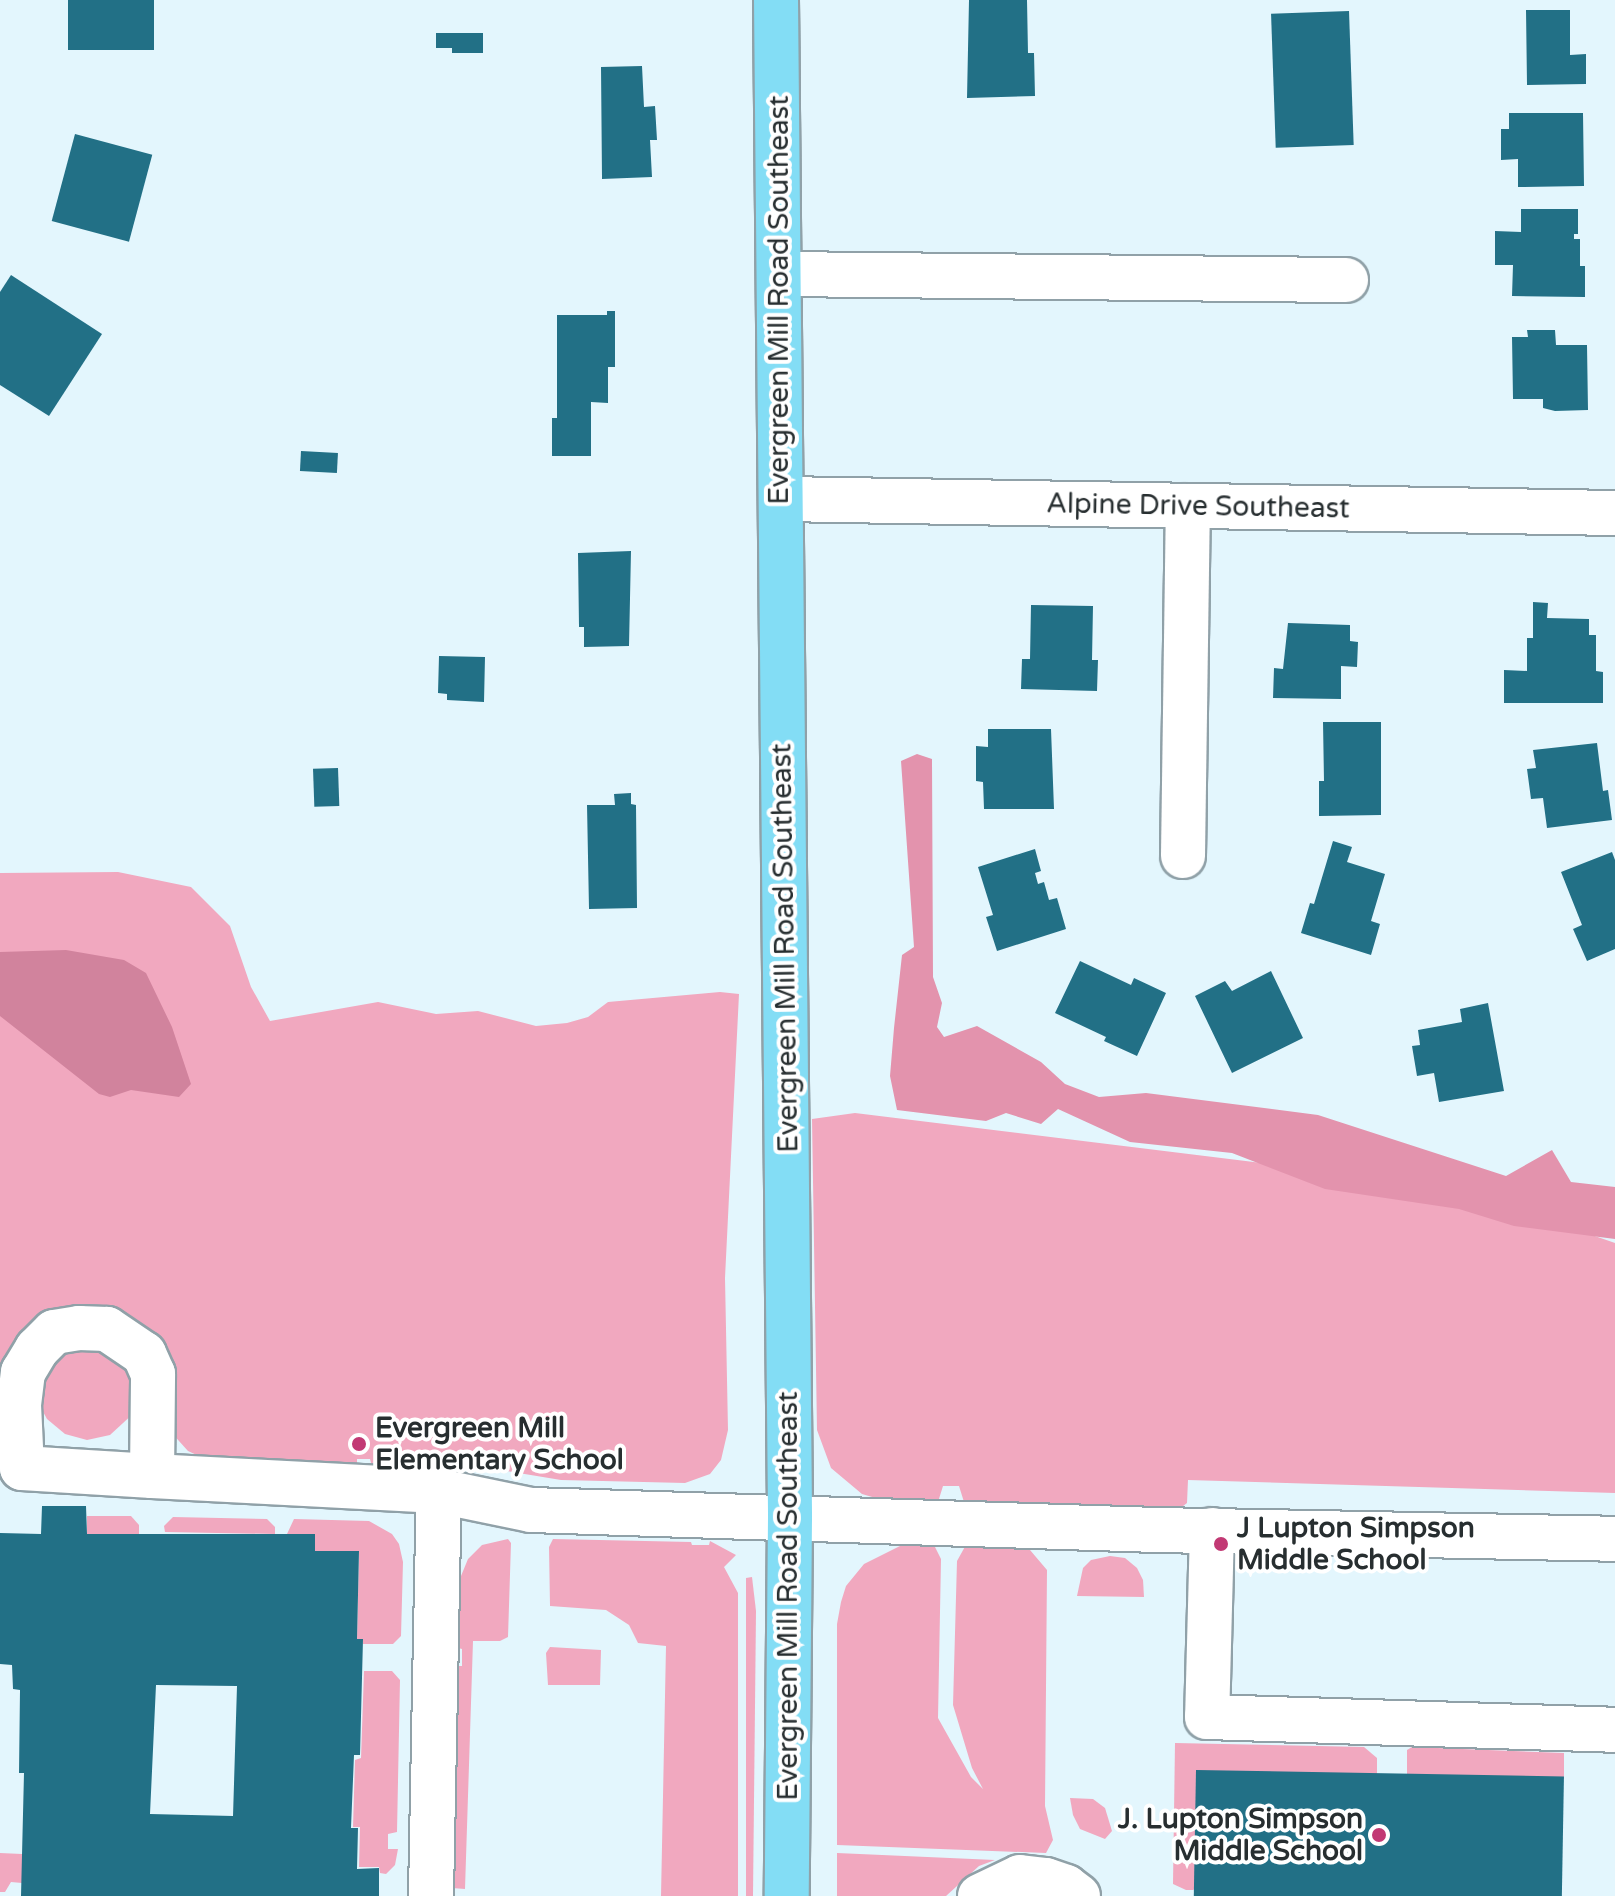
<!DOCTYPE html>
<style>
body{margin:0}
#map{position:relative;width:1615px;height:1896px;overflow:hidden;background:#e3f6fd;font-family:"Varela Round",sans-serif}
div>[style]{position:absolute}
.green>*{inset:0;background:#f1a8bf}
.forest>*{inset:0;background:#e393ad}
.water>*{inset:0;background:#d1839d}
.building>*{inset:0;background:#227086;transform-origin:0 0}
.roads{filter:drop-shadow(2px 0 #90a1a8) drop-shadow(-2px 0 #90a1a8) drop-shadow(0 2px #90a1a8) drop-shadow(0 -2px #90a1a8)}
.minor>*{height:44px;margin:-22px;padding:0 22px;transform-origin:22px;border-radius:22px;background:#fff}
.major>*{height:44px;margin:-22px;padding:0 22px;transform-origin:22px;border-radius:22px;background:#83ddf5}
.dots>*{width:22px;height:22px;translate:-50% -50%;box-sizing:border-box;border:4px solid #fff;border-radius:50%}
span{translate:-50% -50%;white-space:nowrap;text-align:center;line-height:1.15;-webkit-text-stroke:8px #fff;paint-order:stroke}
.street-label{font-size:28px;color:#272e30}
.poi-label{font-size:28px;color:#272e30;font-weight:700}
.left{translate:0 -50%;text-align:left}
.right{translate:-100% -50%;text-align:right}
</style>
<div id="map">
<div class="green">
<div style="clip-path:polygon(118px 872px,191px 887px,230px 926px,251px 987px,270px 1021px,378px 1002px,436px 1014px,478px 1011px,536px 1026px,567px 1023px,588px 1017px,608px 1002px,720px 992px,739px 994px,725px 1278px,728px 1430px,721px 1460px,710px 1474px,685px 1483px,561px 1480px,411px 1455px,389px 1454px,388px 1462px,371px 1463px,370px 1459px,357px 1459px,357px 1463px,201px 1457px,188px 1451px,170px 1431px,119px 1320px,0 1382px,0 873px)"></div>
<div style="clip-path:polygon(855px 1113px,1450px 1186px,1615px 1243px,1615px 1493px,1188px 1480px,1187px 1503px,1178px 1510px,964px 1502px,959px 1486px,943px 1486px,938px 1502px,879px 1499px,862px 1494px,831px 1468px,817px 1430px,812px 1119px)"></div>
<div style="clip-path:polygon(66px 1341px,133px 1359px,135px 1412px,110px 1435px,87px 1440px,65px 1434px,47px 1419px,41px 1408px,38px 1398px,43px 1364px)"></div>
<div style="clip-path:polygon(87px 1516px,131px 1516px,139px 1525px,139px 1536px,87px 1534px)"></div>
<div style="clip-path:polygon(173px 1517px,267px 1519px,275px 1527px,275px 1534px,165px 1532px,164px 1526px)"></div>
<div style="clip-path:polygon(294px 1519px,369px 1521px,392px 1534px,399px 1544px,403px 1562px,401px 1636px,393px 1644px,363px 1644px,363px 1639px,357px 1639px,359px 1551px,315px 1551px,315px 1534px,287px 1534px)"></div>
<div style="clip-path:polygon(508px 1539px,511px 1543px,508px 1637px,500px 1641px,473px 1641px,465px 1889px,452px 1888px,457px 1666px,462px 1666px,462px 1649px,458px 1648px,461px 1576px,468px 1559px,482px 1545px)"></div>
<div style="clip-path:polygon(553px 1539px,691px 1542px,692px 1545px,709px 1545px,710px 1541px,736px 1555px,724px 1567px,738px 1593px,738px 1896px,661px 1896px,666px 1646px,638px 1643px,629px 1625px,606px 1610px,550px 1606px,549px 1547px)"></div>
<div style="clip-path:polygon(906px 1543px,933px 1543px,941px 1559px,938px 1718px,971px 1777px,983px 1789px,972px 1768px,953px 1705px,957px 1561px,967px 1543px,1012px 1544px,1030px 1550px,1047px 1570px,1045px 1806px,1053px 1840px,1046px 1853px,837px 1845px,837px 1624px,841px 1602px,846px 1586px,864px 1564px)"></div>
<div style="clip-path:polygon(1110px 1556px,1125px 1558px,1137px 1568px,1143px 1580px,1144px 1597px,1077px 1596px,1083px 1568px,1091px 1560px)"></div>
<div style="clip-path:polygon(752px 1577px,756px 1611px,753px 1896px,746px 1896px,746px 1578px)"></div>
<div style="clip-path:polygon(550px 1647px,601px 1650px,600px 1685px,548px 1685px,546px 1653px)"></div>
<div style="clip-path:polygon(364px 1671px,392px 1671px,400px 1680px,397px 1832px,388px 1834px,388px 1849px,398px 1849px,395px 1865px,386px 1874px,380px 1873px,379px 1867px,359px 1867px,360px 1827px,353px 1827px,355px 1760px,361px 1758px)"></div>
<div style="clip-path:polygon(1175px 1743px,1364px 1747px,1377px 1758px,1377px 1775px,1193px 1890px,1186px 1890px,1173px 1884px)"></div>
<div style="clip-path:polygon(1412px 1747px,1564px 1753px,1564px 1779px,1407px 1775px,1407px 1750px)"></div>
<div style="clip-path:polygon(1070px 1798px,1093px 1799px,1105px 1808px,1112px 1831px,1105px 1839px,1080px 1829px,1073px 1815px)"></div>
<div style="clip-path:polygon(0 1853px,22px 1854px,22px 1883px,11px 1882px,5px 1892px,0 1892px)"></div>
<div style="clip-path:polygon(837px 1853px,995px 1860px,979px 1866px,946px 1896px,837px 1896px)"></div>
</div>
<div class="forest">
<div style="clip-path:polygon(917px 754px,932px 759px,933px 977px,942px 1003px,937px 1027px,944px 1037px,977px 1026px,1041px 1062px,1065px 1084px,1099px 1097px,1146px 1093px,1318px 1115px,1506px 1176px,1552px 1150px,1571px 1182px,1615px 1187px,1615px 1239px,1514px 1226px,1459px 1209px,1325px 1189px,1232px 1153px,1130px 1142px,1058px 1109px,1041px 1124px,1006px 1113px,986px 1121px,897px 1110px,890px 1076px,894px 1028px,902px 955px,914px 947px,901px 761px)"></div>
</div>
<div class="water">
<div style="clip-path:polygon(66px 950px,124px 960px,146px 973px,172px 1027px,191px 1084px,179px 1097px,131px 1090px,110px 1097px,99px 1094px,0 1016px,0 952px)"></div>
</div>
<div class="building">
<div style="left:68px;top:0;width:86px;height:50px"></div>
<div style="clip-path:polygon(969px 0,1027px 0,1028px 53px,1034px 53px,1035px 96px,967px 98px)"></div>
<div style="clip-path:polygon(1526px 10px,1570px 10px,1570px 55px,1586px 54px,1586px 84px,1527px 85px)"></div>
<div style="left:1349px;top:11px;width:134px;height:78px;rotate:88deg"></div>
<div style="clip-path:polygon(436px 33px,483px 33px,483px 53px,452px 53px,452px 48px,436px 48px)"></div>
<div style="clip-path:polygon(642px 66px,644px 107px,655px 106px,657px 140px,650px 140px,652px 177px,602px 179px,601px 67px)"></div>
<div style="clip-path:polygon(1509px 113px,1583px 113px,1584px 186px,1518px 187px,1518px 159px,1501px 160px,1501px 129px,1509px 129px)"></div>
<div style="left:75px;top:134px;width:80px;height:90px;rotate:15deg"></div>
<div style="clip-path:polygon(1521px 209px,1578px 209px,1578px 234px,1574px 234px,1574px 239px,1580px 239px,1580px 266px,1585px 266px,1585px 297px,1512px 296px,1513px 265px,1495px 265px,1495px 231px,1521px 232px)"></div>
<div style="clip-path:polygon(11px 275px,102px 334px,49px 416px,0 385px,0 292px)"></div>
<div style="clip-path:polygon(607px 311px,615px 311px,615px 367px,608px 367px,608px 403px,591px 402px,591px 456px,552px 456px,552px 418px,557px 418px,557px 315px,607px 315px)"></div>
<div style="clip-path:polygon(1527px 330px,1555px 330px,1556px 345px,1587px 345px,1588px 410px,1555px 411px,1543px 408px,1543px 399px,1513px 399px,1512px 337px,1528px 337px)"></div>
<div style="left:301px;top:451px;width:37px;height:20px;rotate:3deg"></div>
<div style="clip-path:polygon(631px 551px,629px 646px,584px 647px,584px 627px,579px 627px,578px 553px)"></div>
<div style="clip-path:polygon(1533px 602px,1548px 603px,1547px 618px,1589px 619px,1589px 635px,1596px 635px,1596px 671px,1603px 672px,1603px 703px,1504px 703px,1504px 670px,1527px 671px,1527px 638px,1533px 638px)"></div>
<div style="clip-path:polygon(1031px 605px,1093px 606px,1092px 660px,1098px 660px,1097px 691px,1021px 689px,1022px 659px,1030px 659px)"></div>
<div style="clip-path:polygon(1288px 623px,1350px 625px,1350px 641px,1358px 642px,1357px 667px,1341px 666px,1341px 699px,1273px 698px,1274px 668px,1283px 669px)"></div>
<div style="clip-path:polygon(439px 656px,485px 657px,484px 702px,447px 700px,447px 694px,438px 693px)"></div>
<div style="clip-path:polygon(1323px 722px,1381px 722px,1381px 815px,1319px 816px,1319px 781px,1324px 781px)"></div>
<div style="clip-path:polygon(988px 729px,1051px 729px,1054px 809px,984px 809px,983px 782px,976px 781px,976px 746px,988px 747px)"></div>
<div style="clip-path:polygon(1597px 743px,1603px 791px,1608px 790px,1612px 820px,1547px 828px,1543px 798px,1531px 799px,1527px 769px,1536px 768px,1533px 750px)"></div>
<div style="left:338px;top:768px;width:38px;height:25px;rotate:88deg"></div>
<div style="clip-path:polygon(631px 793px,631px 804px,636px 805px,637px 908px,589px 909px,587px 805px,615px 805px,614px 794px)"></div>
<div style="clip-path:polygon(1333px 841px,1352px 847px,1347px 862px,1385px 874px,1371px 921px,1380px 924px,1371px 955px,1301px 933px,1310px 903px,1314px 904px)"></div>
<div style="clip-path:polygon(1035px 849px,1041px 871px,1035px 873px,1038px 884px,1044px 882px,1049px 900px,1057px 898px,1066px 929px,997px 951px,986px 917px,993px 915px,978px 867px)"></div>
<div style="clip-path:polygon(1612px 852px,1615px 860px,1615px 949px,1587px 961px,1573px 929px,1582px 925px,1561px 872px)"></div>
<div style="clip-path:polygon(1080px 961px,1131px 985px,1134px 978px,1166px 993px,1137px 1056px,1104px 1041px,1106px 1037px,1055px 1013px)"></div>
<div style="clip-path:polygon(1271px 971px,1303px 1038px,1232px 1073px,1195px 996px,1225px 981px,1232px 991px)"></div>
<div style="clip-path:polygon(1488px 1003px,1504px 1091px,1439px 1102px,1434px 1073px,1417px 1076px,1412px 1046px,1420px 1045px,1418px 1030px,1462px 1022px,1460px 1009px)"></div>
<div style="clip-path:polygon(evenodd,42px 1506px,86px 1506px,87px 1534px,315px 1534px,315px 1551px,359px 1551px,357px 1639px,363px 1639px,360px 1755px,354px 1755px,351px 1828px,358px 1828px,357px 1869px,379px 1868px,379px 1896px,21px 1896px,24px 1773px,19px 1773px,20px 1690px,13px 1689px,12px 1665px,0 1664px,0 1533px,41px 1534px,42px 1506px,156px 1685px,237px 1686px,233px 1816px,150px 1814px,156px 1685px)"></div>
<div style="left:1196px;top:1770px;width:368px;height:126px;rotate:1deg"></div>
</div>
<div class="roads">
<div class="minor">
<div style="left:780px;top:274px;width:566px;rotate:0.61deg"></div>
<div style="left:781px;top:499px;width:834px;rotate:0.96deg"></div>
<div style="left:1183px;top:856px;width:350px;rotate:-89.2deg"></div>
<div style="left:152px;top:1476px;width:102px;rotate:-89.4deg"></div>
<div style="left:153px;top:1374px;width:22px;rotate:-114deg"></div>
<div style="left:144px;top:1354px;width:45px;rotate:-146deg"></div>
<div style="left:107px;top:1329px;width:28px;rotate:-178deg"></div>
<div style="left:79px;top:1328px;width:25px;rotate:171deg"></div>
<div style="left:54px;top:1332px;width:24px;rotate:135deg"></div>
<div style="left:37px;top:1349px;width:27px;rotate:121deg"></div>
<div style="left:23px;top:1372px;width:33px;rotate:97deg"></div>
<div style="left:19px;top:1405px;width:63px;rotate:87.3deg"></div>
<div style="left:22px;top:1468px;width:130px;rotate:3.5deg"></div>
<div style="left:152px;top:1476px;width:287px;rotate:3deg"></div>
<div style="left:439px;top:1491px;width:94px;rotate:11.7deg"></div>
<div style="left:531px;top:1510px;width:626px;rotate:1.83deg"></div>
<div style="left:1157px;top:1530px;width:458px;rotate:1.1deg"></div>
<div style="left:1212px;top:1530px;width:187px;rotate:91.5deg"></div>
<div style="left:1207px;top:1717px;width:408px;rotate:1.8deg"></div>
<div style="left:431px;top:1896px;width:405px;rotate:-88.9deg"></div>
<div style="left:980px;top:1896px;width:44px;rotate:-25.4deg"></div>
<div style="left:1020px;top:1877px;width:26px;rotate:7deg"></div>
<div style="left:1046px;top:1880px;width:21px;rotate:19deg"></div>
<div style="left:1066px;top:1887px;width:15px;rotate:37deg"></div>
</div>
<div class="major">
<div style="left:776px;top:0;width:1517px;rotate:89.47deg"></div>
<div style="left:790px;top:1517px;width:379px;rotate:90.5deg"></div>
</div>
</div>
<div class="dots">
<div style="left:359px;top:1444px;background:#c23974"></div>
<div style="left:1221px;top:1544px;background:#c23974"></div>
<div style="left:1379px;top:1835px;background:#c23974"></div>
</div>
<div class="street-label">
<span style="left:779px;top:300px;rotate:-90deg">Evergreen Mill Road Southeast</span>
<span style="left:1198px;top:506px;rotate:1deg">Alpine Drive Southeast</span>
<span style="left:785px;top:948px;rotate:-91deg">Evergreen Mill Road Southeast</span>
<span style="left:788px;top:1596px;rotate:-90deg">Evergreen Mill Road Southeast</span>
</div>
<div class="poi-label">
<span class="left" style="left:375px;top:1444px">Evergreen Mill<br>Elementary School</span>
<span class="left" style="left:1237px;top:1544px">J Lupton Simpson<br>Middle School</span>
<span class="right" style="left:1363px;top:1835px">J. Lupton Simpson<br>Middle School</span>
</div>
</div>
